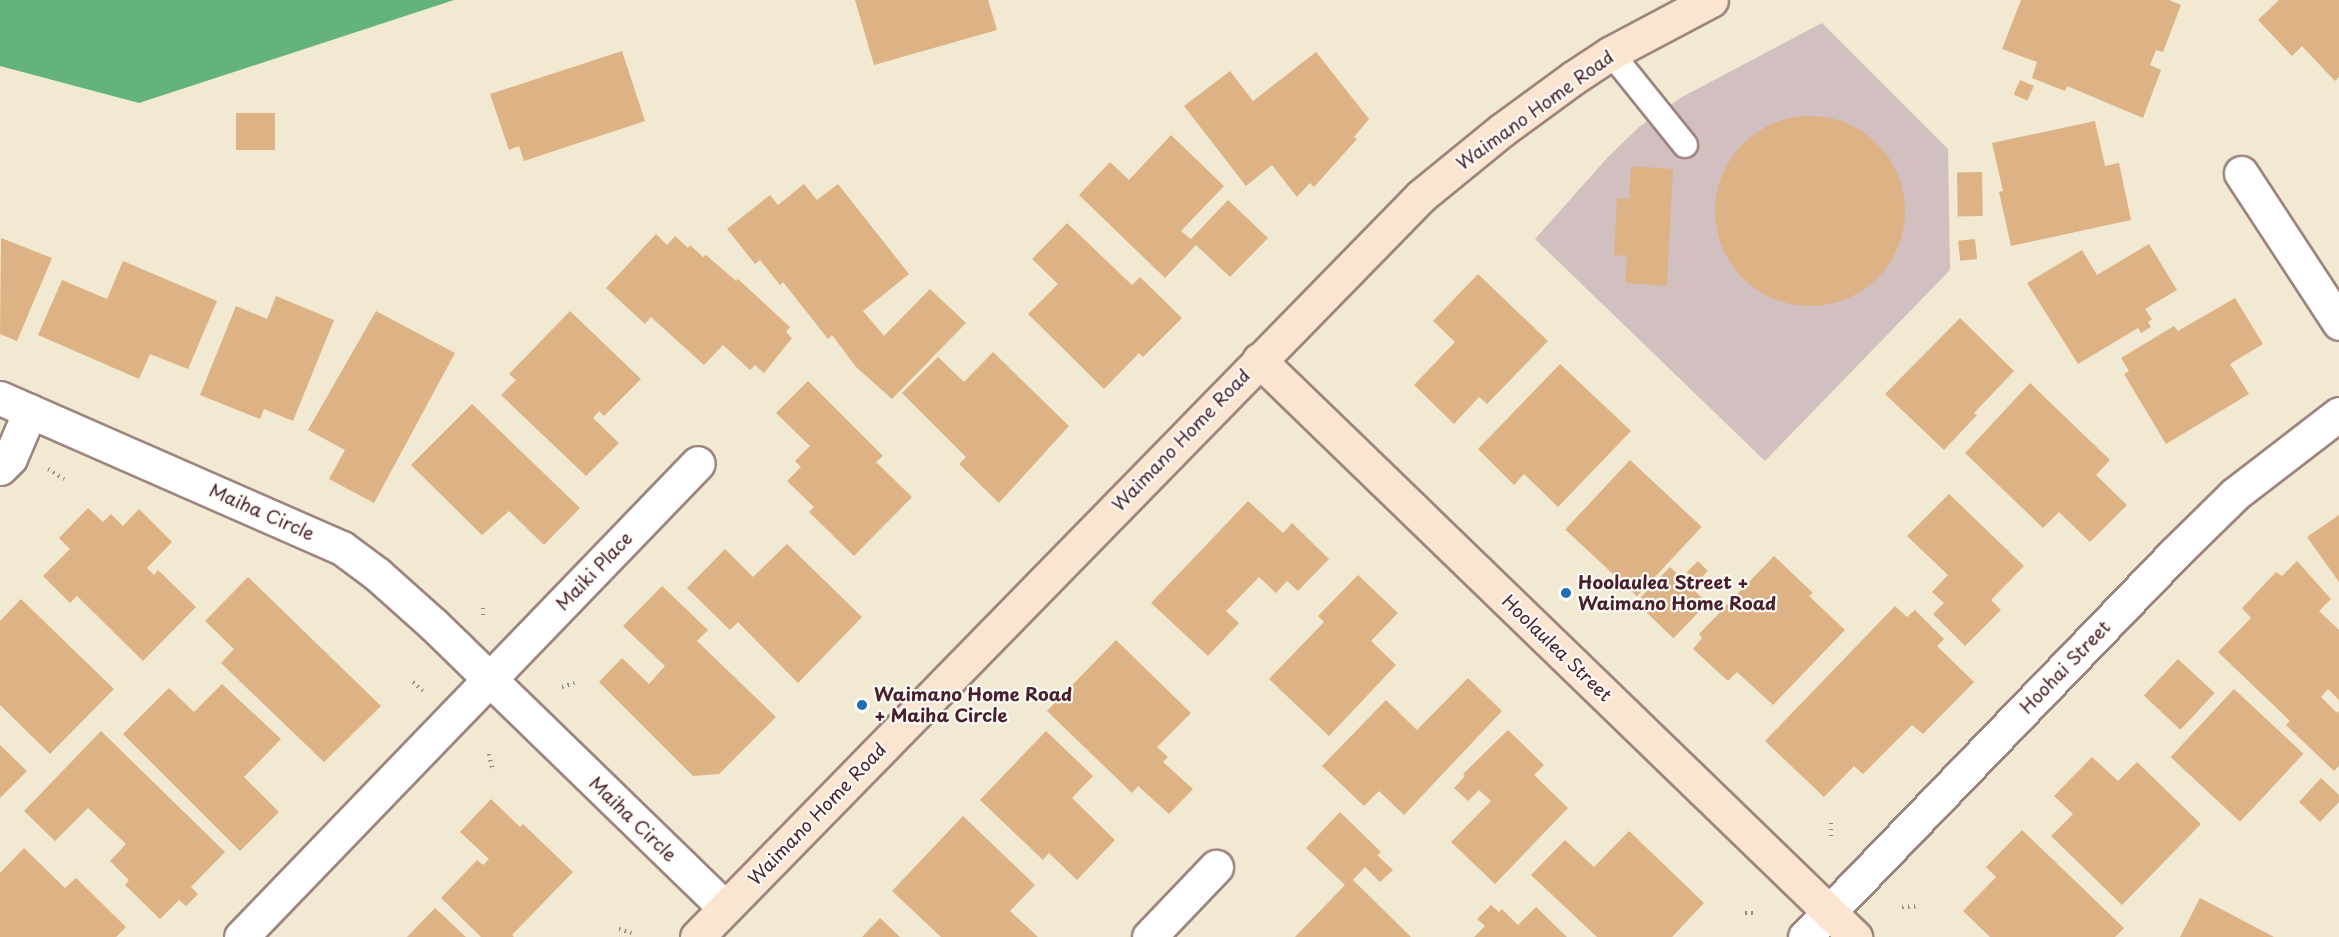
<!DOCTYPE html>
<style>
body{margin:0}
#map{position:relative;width:2339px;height:937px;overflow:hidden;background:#f1e9d1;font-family:"Playpen Sans",sans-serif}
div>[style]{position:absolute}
.industrial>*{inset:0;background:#d2bfc0}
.forest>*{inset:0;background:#64b27c}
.building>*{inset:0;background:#ddb385;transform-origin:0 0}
.round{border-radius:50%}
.path>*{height:4px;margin-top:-2px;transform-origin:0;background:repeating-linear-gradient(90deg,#9e847e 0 1.5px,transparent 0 6px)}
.roads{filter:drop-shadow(2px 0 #9e847e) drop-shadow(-2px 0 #9e847e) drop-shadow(0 2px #9e847e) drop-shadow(0 -2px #9e847e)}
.lane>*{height:24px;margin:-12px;padding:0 12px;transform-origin:12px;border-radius:12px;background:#fff}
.street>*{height:33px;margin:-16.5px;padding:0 16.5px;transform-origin:16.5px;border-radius:16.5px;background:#fff}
.secondary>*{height:33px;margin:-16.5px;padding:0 16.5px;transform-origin:16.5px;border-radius:16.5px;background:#fce5d0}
.dots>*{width:16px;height:16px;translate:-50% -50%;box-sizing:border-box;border:3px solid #fdfcf7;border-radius:50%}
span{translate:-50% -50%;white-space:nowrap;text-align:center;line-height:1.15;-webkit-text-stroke:4.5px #fdfcf7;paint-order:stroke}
.street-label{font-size:18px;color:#4a1f2b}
.poi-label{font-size:18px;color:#4a1f2b;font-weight:700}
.left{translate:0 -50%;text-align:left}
</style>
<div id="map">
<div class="industrial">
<div style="clip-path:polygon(1822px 23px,1948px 149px,1950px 270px,1765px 461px,1535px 239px,1608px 157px,1639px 127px,1682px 97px)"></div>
</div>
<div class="forest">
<div style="clip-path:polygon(0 0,454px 0,139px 103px,0 66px)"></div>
</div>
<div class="building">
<div style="clip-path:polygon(855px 0,988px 0,997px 30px,874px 65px)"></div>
<div style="clip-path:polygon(2021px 0,2169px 0,2181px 5px,2163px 52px,2156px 50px,2150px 65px,2161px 70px,2143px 118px,2067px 86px,2065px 91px,2032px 78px,2037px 62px,2002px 49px)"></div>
<div style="clip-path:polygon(2279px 0,2339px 0,2339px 77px,2335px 81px,2302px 46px,2292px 56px,2258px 20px)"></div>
<div style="clip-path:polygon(622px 51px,645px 121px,524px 161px,519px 146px,509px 150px,490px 94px)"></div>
<div style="clip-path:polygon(1316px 52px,1369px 119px,1354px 137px,1357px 139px,1314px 187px,1310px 183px,1297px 197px,1272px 165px,1246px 186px,1184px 106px,1230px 71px,1253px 101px)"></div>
<div style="left:2020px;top:80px;width:15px;height:16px;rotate:23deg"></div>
<div style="left:236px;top:113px;width:39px;height:37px"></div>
<div class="round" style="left:1715px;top:116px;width:190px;height:190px"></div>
<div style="clip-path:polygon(2095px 121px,2105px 166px,2119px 163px,2131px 220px,2011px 246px,1999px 192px,2003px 191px,1992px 143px)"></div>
<div style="clip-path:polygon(1171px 135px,1224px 186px,1181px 231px,1191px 239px,1228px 200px,1268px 238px,1230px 277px,1196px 245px,1165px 278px,1079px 195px,1110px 162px,1129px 180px)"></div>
<div style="clip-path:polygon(1631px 166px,1673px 169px,1667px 286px,1625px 283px,1627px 256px,1614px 255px,1617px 198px,1629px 199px)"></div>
<div style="left:1982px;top:172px;width:44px;height:25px;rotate:89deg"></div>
<div style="clip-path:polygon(804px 184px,817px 200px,838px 184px,909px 274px,863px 311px,884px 336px,930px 289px,966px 323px,892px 399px,856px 367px,832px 335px,828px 339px,783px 282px,780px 285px,760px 260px,755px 264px,727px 229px,770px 195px,778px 205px)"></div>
<div style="clip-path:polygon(1067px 223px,1132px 285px,1140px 277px,1182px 318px,1143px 357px,1139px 353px,1104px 389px,1028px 314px,1058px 284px,1032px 259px)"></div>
<div style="clip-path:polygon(656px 234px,667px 245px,675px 236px,688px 248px,690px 245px,703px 257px,706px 255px,736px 281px,738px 279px,790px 327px,786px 332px,792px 338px,764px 373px,755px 365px,750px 370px,723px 345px,704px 365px,651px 317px,645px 324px,606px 288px)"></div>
<div style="clip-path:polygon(1px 238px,52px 258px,17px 341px,0 334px)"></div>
<div style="left:1975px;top:239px;width:20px;height:17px;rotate:84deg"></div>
<div style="clip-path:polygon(2149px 244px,2177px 290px,2145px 309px,2152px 319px,2148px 322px,2151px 327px,2141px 333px,2138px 328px,2078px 364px,2027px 283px,2082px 250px,2097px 275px)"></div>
<div style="clip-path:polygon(123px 261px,217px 301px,188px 369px,150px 354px,139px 379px,38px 335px,62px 280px,107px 299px)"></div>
<div style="clip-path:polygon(1478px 274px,1548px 341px,1487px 404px,1479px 397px,1454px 424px,1414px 385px,1455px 342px,1433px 321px)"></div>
<div style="clip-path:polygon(276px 296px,334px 320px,293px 421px,264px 409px,260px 419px,200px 395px,236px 306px,267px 319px)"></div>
<div style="clip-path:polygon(2235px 298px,2263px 344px,2230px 364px,2249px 394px,2166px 444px,2124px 374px,2129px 371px,2121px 358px,2174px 326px,2178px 331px)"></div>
<div style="clip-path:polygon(376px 311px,455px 353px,374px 503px,329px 479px,345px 450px,308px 430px)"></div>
<div style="clip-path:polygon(570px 311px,641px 379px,604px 416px,599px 411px,593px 418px,619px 443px,586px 476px,501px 395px,516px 380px,509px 374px)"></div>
<div style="clip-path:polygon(1960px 318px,2014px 371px,1974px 413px,1977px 415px,1944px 450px,1885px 394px)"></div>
<div style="clip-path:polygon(993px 352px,1069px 426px,999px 503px,959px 464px,966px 457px,902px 393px,938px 357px,964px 382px)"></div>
<div style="clip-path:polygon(1560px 364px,1631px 431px,1558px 507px,1524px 474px,1514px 485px,1478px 449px)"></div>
<div style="clip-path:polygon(808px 381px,883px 456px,876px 462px,912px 497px,854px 556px,809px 512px,814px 507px,787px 481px,801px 467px,795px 461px,810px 446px,776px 413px)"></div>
<div style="clip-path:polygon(2030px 383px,2110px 460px,2096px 475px,2127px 505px,2090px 542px,2059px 512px,2043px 528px,1965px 453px)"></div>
<div style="clip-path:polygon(472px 404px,580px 508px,544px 545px,509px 511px,482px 535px,411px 465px)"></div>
<div style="left:1630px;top:460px;width:98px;height:95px;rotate:43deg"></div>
<div style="clip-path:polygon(1949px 494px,2024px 566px,1991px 600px,2001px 610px,1965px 646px,1933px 614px,1944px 603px,1932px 592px,1948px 575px,1907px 536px)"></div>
<div style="clip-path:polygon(1248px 501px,1283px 533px,1292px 523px,1329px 559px,1298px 591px,1287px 581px,1276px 593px,1259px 577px,1226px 611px,1239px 623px,1208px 656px,1151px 603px)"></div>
<div style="clip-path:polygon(88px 508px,103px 522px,111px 514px,123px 526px,139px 509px,172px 542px,147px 568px,154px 575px,158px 570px,196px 607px,143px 661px,77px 596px,70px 603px,43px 576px,70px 549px,59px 538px)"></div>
<div style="clip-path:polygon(2339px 515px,2339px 582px,2307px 537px)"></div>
<div style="clip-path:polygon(787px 544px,862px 617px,798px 683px,738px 622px,730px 630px,687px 588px,725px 549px,753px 577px)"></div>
<div style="clip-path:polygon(1774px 556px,1813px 593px,1809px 596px,1845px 630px,1773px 705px,1737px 672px,1728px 681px,1693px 649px,1702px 638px,1699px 634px)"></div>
<div style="left:1698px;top:561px;width:14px;height:16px;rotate:45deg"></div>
<div style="clip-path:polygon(2297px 561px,2331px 599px,2319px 611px,2339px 630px,2339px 700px,2328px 689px,2321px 697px,2337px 713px,2339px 711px,2339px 766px,2334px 771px,2286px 725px,2290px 721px,2218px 652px,2251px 618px,2242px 608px,2276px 572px,2282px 576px)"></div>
<div style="left:1670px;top:567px;width:52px;height:49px;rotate:44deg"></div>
<div style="clip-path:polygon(1358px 575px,1398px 613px,1371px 641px,1396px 665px,1329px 736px,1269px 679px,1324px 622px,1318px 616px)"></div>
<div style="clip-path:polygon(248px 577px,381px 706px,324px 762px,221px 663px,234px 649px,205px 621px)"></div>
<div style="clip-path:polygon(662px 586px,708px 630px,697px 641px,776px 717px,719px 774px,693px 776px,599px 682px,622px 658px,649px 684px,665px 666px,623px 626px)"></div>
<div style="clip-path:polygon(21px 599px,114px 689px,50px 754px,0 705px,0 621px)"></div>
<div style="clip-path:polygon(1895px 606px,1907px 617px,1915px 610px,1944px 639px,1937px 646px,1974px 682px,1923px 734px,1912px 725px,1863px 774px,1854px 766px,1824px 797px,1765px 741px)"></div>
<div style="clip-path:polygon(1116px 640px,1191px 713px,1157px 747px,1168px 757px,1163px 762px,1193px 789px,1169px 814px,1138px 786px,1132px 793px,1047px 711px)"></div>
<div style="left:2178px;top:659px;width:50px;height:50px;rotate:43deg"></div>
<div style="clip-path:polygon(1468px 678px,1502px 711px,1404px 815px,1379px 791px,1364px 806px,1322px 766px,1386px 700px,1417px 730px)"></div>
<div style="clip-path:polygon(222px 684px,281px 739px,244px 777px,279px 812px,240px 851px,123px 734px,169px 688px,194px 712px)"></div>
<div style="left:2234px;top:689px;width:95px;height:93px;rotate:43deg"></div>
<div style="clip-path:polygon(1508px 730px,1544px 765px,1534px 775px,1568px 808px,1495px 884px,1451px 842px,1491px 801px,1479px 790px,1468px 801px,1454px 788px,1465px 776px,1463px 774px)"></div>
<div style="clip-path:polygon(101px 731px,225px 852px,191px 887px,198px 894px,186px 906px,179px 900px,160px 919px,125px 885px,129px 880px,110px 861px,126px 844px,88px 808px,55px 841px,24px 811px)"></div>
<div style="clip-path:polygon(1046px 731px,1093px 776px,1072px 798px,1115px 840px,1077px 880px,1049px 853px,1043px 860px,980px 800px)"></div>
<div style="clip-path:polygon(0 745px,27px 771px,0 798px)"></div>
<div style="clip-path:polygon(2092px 757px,2118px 781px,2137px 762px,2201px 824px,2122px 905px,2051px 836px,2073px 814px,2054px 796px)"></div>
<div style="clip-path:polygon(2321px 778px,2339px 795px,2339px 802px,2320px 822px,2299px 802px)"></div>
<div style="clip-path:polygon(491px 799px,520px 827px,523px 824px,573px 872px,512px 935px,514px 937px,481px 937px,441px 898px,477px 860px,483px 865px,489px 859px,460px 832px)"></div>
<div style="clip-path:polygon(1340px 812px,1381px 852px,1377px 855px,1393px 870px,1380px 882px,1365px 867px,1353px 880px,1411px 937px,1295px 937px,1345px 885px,1306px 848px)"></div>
<div style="clip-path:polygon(963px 816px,1035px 885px,1010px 911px,1038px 937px,941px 937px,892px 891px)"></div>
<div style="clip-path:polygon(2022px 830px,2124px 928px,2115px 937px,1990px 937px,1963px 911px,1996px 877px,1986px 867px)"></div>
<div style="clip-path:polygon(1629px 831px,1704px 903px,1672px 937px,1597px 937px,1531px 875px,1565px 840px,1594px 867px)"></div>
<div style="clip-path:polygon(24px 848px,65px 888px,76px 878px,126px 927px,116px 937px,0 937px,0 873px)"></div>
<div style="clip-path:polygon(2200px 898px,2274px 937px,2180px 937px)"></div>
<div style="clip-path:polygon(1491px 905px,1499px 912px,1502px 909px,1518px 925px,1536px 907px,1567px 937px,1474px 937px,1485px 926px,1477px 919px)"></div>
<div style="clip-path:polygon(435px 908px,466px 937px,407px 937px)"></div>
<div style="clip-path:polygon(880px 918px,900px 937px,862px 937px)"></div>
</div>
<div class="path">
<div style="left:48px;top:469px;width:19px;rotate:32deg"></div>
<div style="left:483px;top:615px;width:11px;rotate:-90deg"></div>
<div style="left:413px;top:682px;width:13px;rotate:42deg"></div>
<div style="left:562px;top:687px;width:13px;rotate:-18deg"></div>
<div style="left:489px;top:754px;width:18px;rotate:77deg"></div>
<div style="left:1831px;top:823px;width:14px;rotate:90deg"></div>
<div style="left:1902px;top:907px;width:18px;rotate:-3deg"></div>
<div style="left:1745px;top:913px;width:12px"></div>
<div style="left:619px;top:929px;width:13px;rotate:18deg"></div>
</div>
<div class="roads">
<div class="lane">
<div style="left:1611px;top:53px;width:118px;rotate:51.2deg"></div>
</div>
<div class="street">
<div style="left:2241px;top:173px;width:179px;rotate:56.8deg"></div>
<div style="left:0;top:398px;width:373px;rotate:23.7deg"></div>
<div style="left:342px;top:548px;width:44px;rotate:36.6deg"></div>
<div style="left:377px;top:574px;width:75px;rotate:41.8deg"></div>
<div style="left:433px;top:624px;width:407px;rotate:44.2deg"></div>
<div style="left:0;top:468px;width:14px;rotate:-45deg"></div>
<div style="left:10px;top:458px;width:51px;rotate:-66.9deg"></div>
<div style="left:241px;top:937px;width:658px;rotate:-46.05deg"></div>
<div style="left:1149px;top:937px;width:97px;rotate:-46.3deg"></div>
<div style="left:1805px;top:937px;width:533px;rotate:-46.06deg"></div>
<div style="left:2175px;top:553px;width:84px;rotate:-44.5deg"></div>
<div style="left:2235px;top:494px;width:131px;rotate:-37.6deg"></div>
</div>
<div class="secondary">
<div style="left:1259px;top:360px;width:830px;rotate:44.07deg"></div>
<div style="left:697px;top:937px;width:1036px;rotate:-45.66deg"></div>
<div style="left:1421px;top:196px;width:104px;rotate:-39.2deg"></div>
<div style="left:1502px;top:130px;width:88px;rotate:-36.2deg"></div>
<div style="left:1573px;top:78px;width:45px;rotate:-33.3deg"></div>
<div style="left:1611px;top:53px;width:113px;rotate:-27.9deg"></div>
</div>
</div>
<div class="dots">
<div style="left:1566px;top:593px;background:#1f6fb2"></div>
<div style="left:862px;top:705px;background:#1f6fb2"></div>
</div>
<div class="street-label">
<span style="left:1535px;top:110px;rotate:-36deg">Waimano Home Road</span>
<span style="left:1181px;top:440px;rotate:-46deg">Waimano Home Road</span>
<span style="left:262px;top:512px;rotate:24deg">Maiha Circle</span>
<span style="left:594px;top:571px;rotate:-46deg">Maiki Place</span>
<span style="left:1557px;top:648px;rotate:44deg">Hoolaulea Street</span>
<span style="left:2065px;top:667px;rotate:-46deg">Hoohai Street</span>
<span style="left:817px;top:814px;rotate:-46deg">Waimano Home Road</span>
<span style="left:633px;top:819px;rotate:44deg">Maiha Circle</span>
</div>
<div class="poi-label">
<span class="left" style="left:1578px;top:593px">Hoolaulea Street +<br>Waimano Home Road</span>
<span class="left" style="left:874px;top:705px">Waimano Home Road<br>+ Maiha Circle</span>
</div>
</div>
